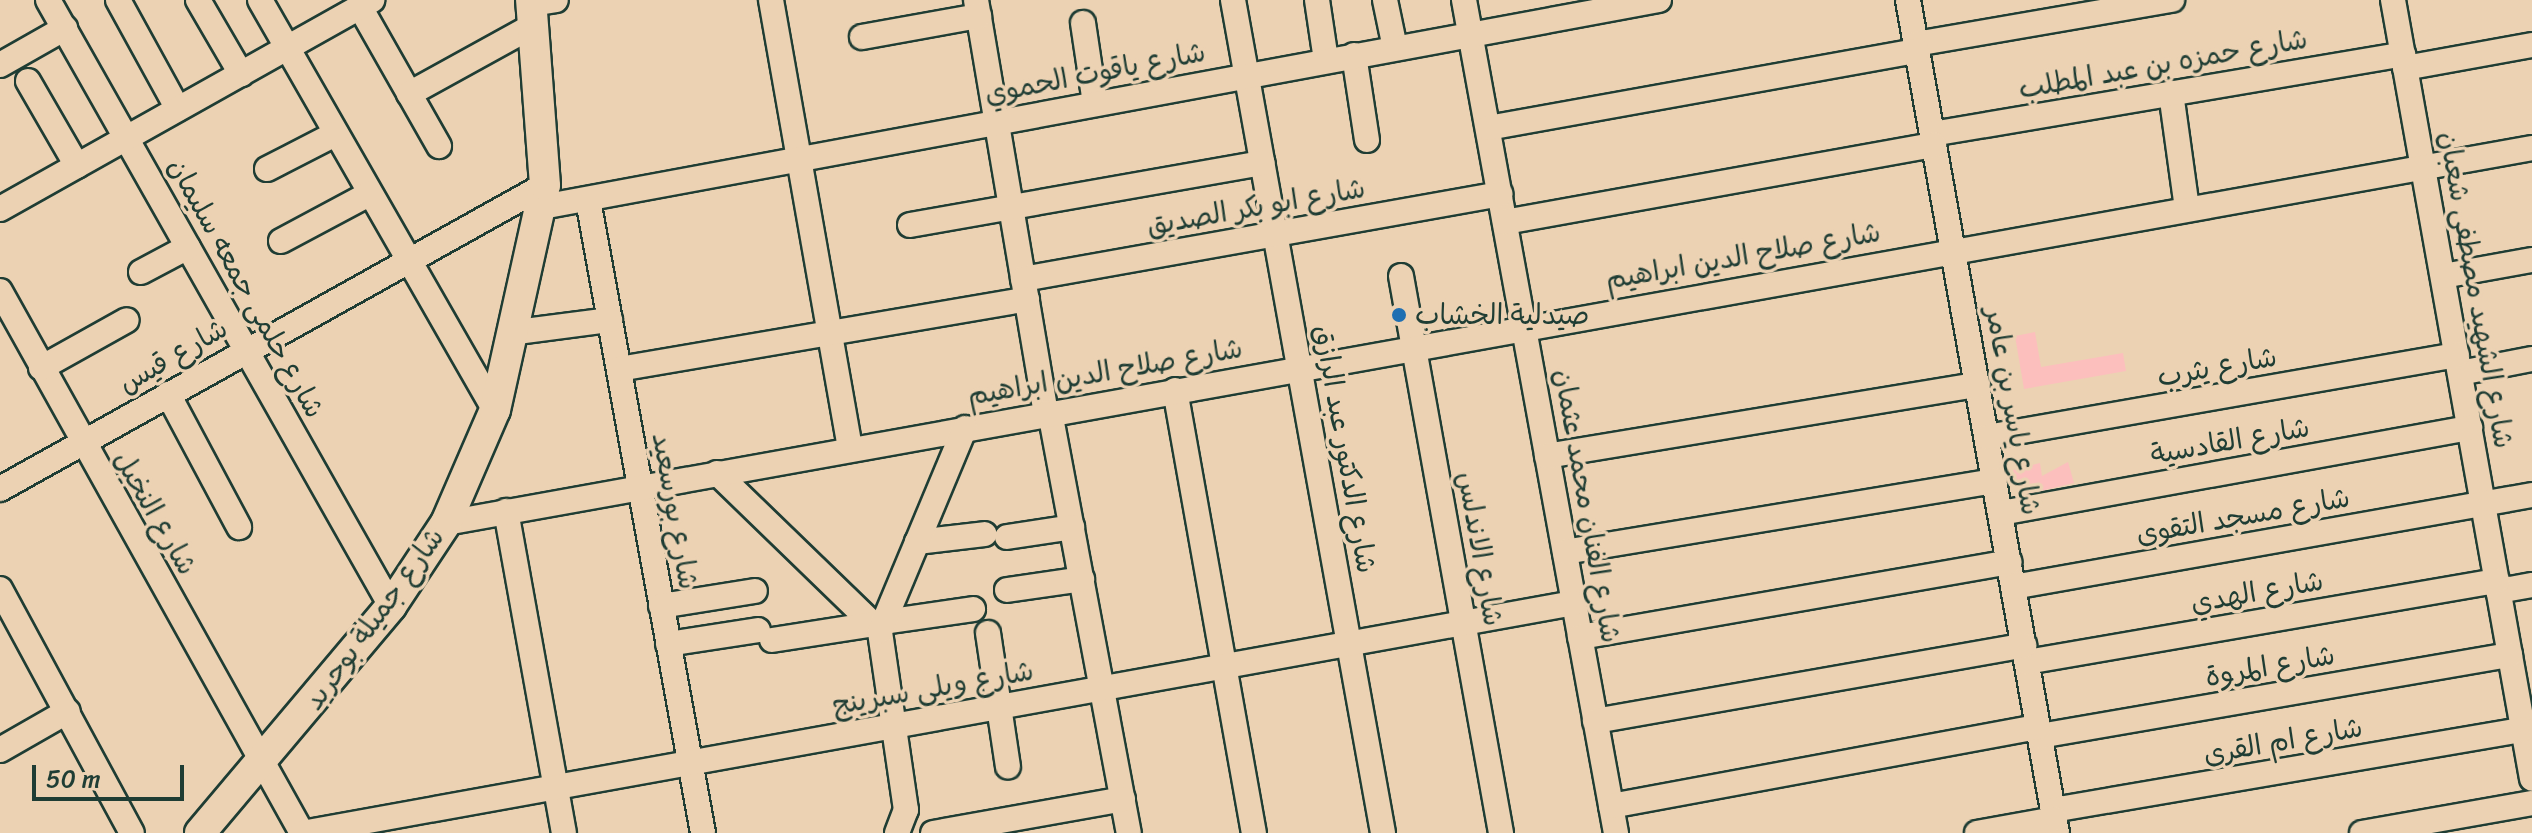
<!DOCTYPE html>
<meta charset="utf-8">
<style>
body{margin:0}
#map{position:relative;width:2532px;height:833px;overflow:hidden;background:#ecd2b3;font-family:Sriracha,"Playpen Sans Arabic",sans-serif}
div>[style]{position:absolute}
.building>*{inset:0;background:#fcbfbd}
.roads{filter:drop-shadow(2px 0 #1f3d34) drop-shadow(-2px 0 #1f3d34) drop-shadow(0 2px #1f3d34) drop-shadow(0 -2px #1f3d34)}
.minor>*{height:24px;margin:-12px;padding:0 12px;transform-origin:12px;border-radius:12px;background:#ecd2b3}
.major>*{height:30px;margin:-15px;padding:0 15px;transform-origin:15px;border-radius:15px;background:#ecd2b3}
.dots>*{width:22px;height:22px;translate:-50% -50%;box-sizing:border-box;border:4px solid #ecd2b3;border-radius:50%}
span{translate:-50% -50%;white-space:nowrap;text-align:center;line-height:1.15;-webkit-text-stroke:7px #ecd2b3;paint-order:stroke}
.street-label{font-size:28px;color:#1f3d34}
.poi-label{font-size:28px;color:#1f3d34}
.left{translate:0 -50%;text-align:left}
.scale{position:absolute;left:32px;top:765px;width:152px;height:36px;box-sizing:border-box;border:4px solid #1f3d34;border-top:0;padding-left:10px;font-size:24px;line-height:28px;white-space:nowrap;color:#1f3d34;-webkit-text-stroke:6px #ecd2b3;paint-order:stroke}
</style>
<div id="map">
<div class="building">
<div style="clip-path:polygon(2035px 332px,2041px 367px,2123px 353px,2126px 371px,2024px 389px,2015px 336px)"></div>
<div style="clip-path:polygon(2068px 462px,2074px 483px,2020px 496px,2013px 470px,2040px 463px,2042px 476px)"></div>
</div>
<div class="roads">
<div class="minor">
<div style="left:48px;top:0;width:696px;rotate:60.49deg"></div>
<div style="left:118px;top:0;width:124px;rotate:61.2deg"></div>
<div style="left:198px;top:0;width:86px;rotate:59.8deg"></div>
<div style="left:260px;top:0;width:473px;rotate:60.2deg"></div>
<div style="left:771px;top:0;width:456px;rotate:80deg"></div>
<div style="left:976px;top:0;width:419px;rotate:80.4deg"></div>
<div style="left:1233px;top:0;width:846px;rotate:79.79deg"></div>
<div style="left:1317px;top:0;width:61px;rotate:81.5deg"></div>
<div style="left:1385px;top:0;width:49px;rotate:78.2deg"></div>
<div style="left:1464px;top:0;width:847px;rotate:79.66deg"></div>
<div style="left:1908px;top:0;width:846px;rotate:79.86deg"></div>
<div style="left:2393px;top:0;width:791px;rotate:79.88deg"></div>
<div style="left:532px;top:4px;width:24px;rotate:-9deg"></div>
<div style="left:360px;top:7px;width:160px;rotate:60.4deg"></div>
<div style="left:1083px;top:23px;width:81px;rotate:81.5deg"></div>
<div style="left:862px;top:37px;width:119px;rotate:-10.2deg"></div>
<div style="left:1916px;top:44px;width:260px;rotate:-9.8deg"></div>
<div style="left:1354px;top:55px;width:86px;rotate:81.3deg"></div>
<div style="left:0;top:65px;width:75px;rotate:-29.6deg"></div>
<div style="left:2405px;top:68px;width:129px;rotate:-10.3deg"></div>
<div style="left:28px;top:81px;width:98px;rotate:60deg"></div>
<div style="left:2171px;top:93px;width:116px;rotate:82.1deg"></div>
<div style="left:409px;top:94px;width:143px;rotate:-28.9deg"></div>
<div style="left:1488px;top:128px;width:436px;rotate:-10.2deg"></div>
<div style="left:1932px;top:134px;width:478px;rotate:-9.6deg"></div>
<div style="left:267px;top:169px;width:76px;rotate:-27.2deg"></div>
<div style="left:588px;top:200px;width:643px;rotate:79.7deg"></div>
<div style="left:542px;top:207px;width:1136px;rotate:-10.5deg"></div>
<div style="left:0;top:209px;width:427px;rotate:-29.3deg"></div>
<div style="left:1505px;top:222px;width:436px;rotate:-10.2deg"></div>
<div style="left:910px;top:225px;width:358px;rotate:-10deg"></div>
<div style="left:281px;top:241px;width:100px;rotate:-28.1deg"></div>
<div style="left:141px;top:272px;width:53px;rotate:-28deg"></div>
<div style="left:1401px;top:276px;width:566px;rotate:79.82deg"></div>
<div style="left:2443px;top:276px;width:90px;rotate:-10.2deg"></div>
<div style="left:1023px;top:279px;width:485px;rotate:-10.1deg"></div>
<div style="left:0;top:291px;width:620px;rotate:60.87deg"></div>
<div style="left:517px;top:332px;width:94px;rotate:-7.4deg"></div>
<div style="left:41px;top:368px;width:98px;rotate:-29.2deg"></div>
<div style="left:619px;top:369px;width:414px;rotate:-9.7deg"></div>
<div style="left:2460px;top:373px;width:73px;rotate:-11deg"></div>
<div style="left:1175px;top:390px;width:450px;rotate:79.9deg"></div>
<div style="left:168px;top:394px;width:151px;rotate:61.9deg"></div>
<div style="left:1050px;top:412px;width:428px;rotate:79.4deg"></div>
<div style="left:1987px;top:437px;width:477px;rotate:-9.9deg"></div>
<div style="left:1547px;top:456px;width:437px;rotate:-9.4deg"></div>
<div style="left:717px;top:473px;width:227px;rotate:44.1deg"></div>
<div style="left:0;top:489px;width:624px;rotate:-29.15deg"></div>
<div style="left:506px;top:511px;width:327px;rotate:79.8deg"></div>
<div style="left:2001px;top:513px;width:477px;rotate:-10.3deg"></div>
<div style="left:446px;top:523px;width:2119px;rotate:-10.19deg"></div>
<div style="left:1007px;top:537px;width:66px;rotate:-8.7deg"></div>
<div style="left:917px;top:542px;width:68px;rotate:-6.7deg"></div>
<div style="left:1565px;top:552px;width:436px;rotate:-9.4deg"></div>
<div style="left:2013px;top:587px;width:527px;rotate:-10.05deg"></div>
<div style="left:0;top:589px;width:277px;rotate:61.6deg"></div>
<div style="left:1007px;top:590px;width:76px;rotate:-8.3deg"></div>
<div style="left:2498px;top:591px;width:35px;rotate:-10deg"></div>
<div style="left:661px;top:606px;width:95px;rotate:-9.1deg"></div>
<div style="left:884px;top:622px;width:90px;rotate:-8.3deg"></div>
<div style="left:988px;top:633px;width:135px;rotate:81.5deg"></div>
<div style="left:1580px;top:637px;width:436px;rotate:-9.9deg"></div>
<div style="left:772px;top:640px;width:103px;rotate:-8.9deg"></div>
<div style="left:668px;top:644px;width:91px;rotate:-8.8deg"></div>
<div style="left:2027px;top:662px;width:477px;rotate:-9.8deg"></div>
<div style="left:1595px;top:721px;width:436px;rotate:-10deg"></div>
<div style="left:2040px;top:736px;width:477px;rotate:-9.8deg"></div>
<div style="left:0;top:750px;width:78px;rotate:-29.8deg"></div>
<div style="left:1611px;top:806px;width:434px;rotate:-10.5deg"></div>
<div style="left:2053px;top:810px;width:477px;rotate:-9.7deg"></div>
<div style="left:302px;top:833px;width:1293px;rotate:-10.25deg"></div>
<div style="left:897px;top:833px;width:25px;rotate:-69deg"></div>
<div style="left:906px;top:810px;width:181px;rotate:-98.3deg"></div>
<div style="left:880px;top:631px;width:220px;rotate:-67.3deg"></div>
<div style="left:933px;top:833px;width:193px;rotate:-10.1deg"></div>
<div style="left:1977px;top:833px;width:79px;rotate:-10.2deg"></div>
<div style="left:2362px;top:833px;width:173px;rotate:-10deg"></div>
</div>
<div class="major">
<div style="left:200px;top:833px;width:297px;rotate:-49.9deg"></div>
<div style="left:391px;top:606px;width:100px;rotate:-56.5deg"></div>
<div style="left:446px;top:523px;width:123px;rotate:-66.6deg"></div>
<div style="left:495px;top:410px;width:230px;rotate:-77.5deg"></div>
<div style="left:545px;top:185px;width:186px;rotate:-94.3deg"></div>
</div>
</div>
<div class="dots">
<div style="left:1399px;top:315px;background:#1f6fb2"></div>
</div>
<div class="street-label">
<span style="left:2163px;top:64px;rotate:-10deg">شارع حمزه بن عبد المطلب</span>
<span style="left:1095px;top:73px;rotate:-11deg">شارع ياقوت الحموي</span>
<span style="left:1256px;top:207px;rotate:-10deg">شارع ابو بكر الصديق</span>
<span style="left:1743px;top:256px;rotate:-10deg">شارع صلاح الدين ابراهيم</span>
<span style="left:246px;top:288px;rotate:61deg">شارع حلمى جمعه سليمان</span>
<span style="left:2476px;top:290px;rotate:80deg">شارع الشهيد مصطفى شعبان</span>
<span style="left:173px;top:356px;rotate:-30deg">شارع قيس</span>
<span style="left:2217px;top:367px;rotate:-10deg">شارع يثرب</span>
<span style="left:1105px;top:372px;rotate:-10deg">شارع صلاح الدين ابراهيم</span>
<span style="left:2013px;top:411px;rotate:80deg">شارع ياسر بن عامر</span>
<span style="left:2230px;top:441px;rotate:-10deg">شارع القادسية</span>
<span style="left:1345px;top:449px;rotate:80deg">شارع الدكتور عبد الرازق</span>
<span style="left:1587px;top:506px;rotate:80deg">شارع الفنان محمد عثمان</span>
<span style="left:675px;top:511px;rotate:80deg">شارع بورسعيد</span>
<span style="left:155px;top:513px;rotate:60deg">شارع النخيل</span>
<span style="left:2243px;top:516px;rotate:-10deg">شارع مسجد التقوى</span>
<span style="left:1480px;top:549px;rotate:80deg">شارع الاندلس</span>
<span style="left:2257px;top:592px;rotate:-10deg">شارع الهدي</span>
<span style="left:374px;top:619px;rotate:-54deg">شارع جميلة بوحريد</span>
<span style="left:2270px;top:666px;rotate:-10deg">شارع المروة</span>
<span style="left:933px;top:688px;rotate:-10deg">شارع ويلى سبرينج</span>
<span style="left:2283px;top:741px;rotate:-10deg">شارع ام القرى</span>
</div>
<div class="poi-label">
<span class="left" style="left:1415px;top:315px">صيدلية الخشاب</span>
</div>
<div class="scale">50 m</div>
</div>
